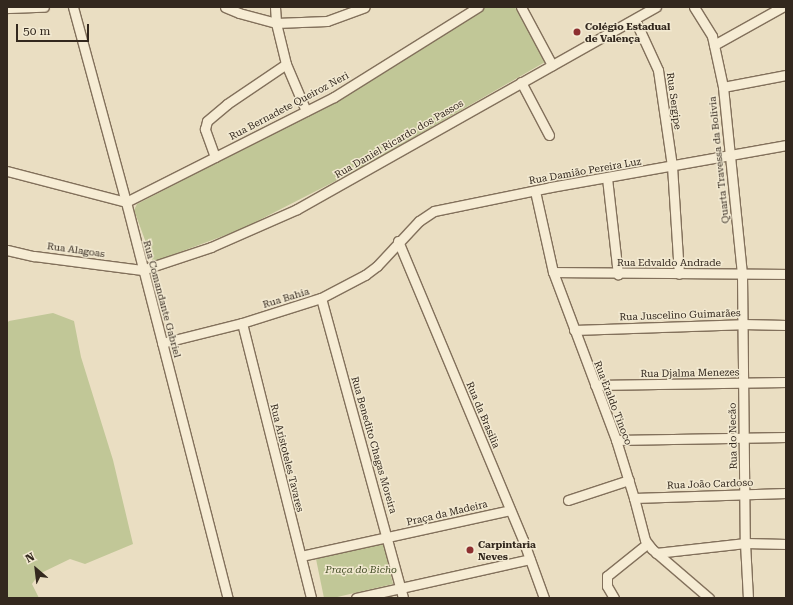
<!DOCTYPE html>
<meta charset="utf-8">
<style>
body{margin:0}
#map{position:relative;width:793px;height:605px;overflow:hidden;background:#eadec2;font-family:"Roboto Serif",serif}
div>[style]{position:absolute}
.green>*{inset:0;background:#c1c797}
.roads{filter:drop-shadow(1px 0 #82705b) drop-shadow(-1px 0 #82705b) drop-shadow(0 1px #82705b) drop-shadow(0 -1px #82705b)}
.minor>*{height:9px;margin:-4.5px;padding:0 4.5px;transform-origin:4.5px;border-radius:4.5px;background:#f6ecd4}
.dots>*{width:11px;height:11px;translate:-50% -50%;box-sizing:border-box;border:2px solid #f2e9d1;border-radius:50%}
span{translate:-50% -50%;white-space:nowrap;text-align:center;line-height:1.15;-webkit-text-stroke:3px #f2e9d1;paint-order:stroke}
.poi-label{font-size:10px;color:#33281e;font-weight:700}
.left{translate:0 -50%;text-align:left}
.street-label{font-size:10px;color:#33281e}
.park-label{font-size:10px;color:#444e26;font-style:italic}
.frame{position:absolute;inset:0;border:8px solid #33281e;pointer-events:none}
.north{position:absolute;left:16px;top:549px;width:40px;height:40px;-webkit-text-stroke:3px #f2e9d1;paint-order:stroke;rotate:332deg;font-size:11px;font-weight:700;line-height:16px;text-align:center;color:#33281e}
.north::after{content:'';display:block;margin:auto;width:14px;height:18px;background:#33281e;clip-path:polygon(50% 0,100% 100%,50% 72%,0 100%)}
.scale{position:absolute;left:16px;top:24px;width:73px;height:18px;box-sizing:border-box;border:2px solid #33281e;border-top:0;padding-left:5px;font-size:12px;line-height:14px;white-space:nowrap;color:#33281e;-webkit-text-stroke:3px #f2e9d1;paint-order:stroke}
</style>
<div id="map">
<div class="green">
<div style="clip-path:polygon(485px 7px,515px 7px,545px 62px,357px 170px,242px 229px,153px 262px,134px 210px,137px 204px,253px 144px,363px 83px)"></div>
<div style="clip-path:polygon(53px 313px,74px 321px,81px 357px,113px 460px,133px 544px,85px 564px,70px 559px,39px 574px,32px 584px,39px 598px,7px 598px,7px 323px,9px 321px)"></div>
<div style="clip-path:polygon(384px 543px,393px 584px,333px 598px,324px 598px,316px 559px)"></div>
</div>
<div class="roads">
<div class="minor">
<div style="left:73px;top:7px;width:202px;rotate:74.8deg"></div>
<div style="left:126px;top:202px;width:409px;rotate:75.6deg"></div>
<div style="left:225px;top:7px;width:15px;rotate:23deg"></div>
<div style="left:239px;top:13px;width:38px;rotate:15deg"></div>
<div style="left:276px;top:23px;width:51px;rotate:-2.2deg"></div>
<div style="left:327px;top:21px;width:40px;rotate:-20.2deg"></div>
<div style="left:275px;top:7px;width:16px;rotate:86deg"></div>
<div style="left:276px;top:23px;width:42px;rotate:76.3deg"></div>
<div style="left:286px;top:64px;width:51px;rotate:66.9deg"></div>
<div style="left:521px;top:7px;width:66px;rotate:61.9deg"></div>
<div style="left:694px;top:7px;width:34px;rotate:58deg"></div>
<div style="left:712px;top:36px;width:52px;rotate:77.8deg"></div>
<div style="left:723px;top:87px;width:188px;rotate:84.2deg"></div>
<div style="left:742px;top:274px;width:269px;rotate:89.4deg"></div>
<div style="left:745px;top:543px;width:55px;rotate:86.9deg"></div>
<div style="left:7px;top:8px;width:37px;rotate:-2deg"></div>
<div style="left:635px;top:20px;width:55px;rotate:65.3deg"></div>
<div style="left:658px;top:70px;width:97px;rotate:81.7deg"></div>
<div style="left:672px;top:166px;width:108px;rotate:86.3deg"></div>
<div style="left:714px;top:45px;width:78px;rotate:-29.2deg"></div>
<div style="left:521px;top:82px;width:60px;rotate:62.2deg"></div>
<div style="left:723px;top:87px;width:64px;rotate:-10.8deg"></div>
<div style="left:215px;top:157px;width:30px;rotate:-110deg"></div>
<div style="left:205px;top:129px;width:8px;rotate:-76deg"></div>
<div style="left:207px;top:121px;width:26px;rotate:-40deg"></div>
<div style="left:227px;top:104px;width:71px;rotate:-34.1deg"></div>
<div style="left:7px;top:171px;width:123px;rotate:14.6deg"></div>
<div style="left:126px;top:202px;width:233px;rotate:-26.8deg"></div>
<div style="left:334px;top:97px;width:170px;rotate:-32deg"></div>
<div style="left:607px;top:178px;width:97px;rotate:83.5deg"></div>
<div style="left:535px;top:191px;width:83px;rotate:77.5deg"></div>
<div style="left:553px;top:272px;width:179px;rotate:69.4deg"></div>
<div style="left:616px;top:440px;width:61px;rotate:72.8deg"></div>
<div style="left:634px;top:498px;width:43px;rotate:75.3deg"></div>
<div style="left:645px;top:540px;width:11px;rotate:52deg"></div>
<div style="left:652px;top:549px;width:75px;rotate:40.7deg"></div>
<div style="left:398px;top:241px;width:324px;rotate:67.3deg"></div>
<div style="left:523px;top:540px;width:62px;rotate:70.1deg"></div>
<div style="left:7px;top:250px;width:28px;rotate:13deg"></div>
<div style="left:34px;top:256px;width:109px;rotate:7.4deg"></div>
<div style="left:142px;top:270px;width:73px;rotate:-18.4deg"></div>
<div style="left:211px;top:247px;width:94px;rotate:-23.8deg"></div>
<div style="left:297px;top:209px;width:412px;rotate:-29.4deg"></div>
<div style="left:553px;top:272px;width:233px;rotate:0.5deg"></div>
<div style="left:321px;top:298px;width:311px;rotate:74.7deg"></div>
<div style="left:242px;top:323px;width:284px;rotate:75.9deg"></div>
<div style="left:574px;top:330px;width:168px;rotate:-2deg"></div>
<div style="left:742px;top:324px;width:44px;rotate:1.3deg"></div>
<div style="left:162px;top:343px;width:82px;rotate:-14deg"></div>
<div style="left:242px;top:323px;width:83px;rotate:-17.6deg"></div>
<div style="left:321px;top:298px;width:50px;rotate:-27.6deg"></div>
<div style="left:365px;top:275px;width:15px;rotate:-37deg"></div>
<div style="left:377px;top:266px;width:62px;rotate:-47deg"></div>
<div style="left:419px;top:221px;width:18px;rotate:-34deg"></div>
<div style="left:434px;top:211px;width:119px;rotate:-11.6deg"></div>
<div style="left:551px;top:187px;width:239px;rotate:-10.1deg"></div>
<div style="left:595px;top:385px;width:191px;rotate:-0.9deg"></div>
<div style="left:616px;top:440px;width:170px;rotate:-1deg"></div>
<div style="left:634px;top:498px;width:152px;rotate:-1.9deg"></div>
<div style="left:568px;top:500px;width:64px;rotate:-18.2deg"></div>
<div style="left:656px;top:553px;width:90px;rotate:-6.4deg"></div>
<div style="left:745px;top:543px;width:41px;rotate:1.4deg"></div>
<div style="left:301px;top:556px;width:214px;rotate:-12.4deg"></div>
<div style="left:356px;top:598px;width:178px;rotate:-12.6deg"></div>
<div style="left:614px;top:598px;width:14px;rotate:-120deg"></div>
<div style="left:607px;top:586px;width:10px;rotate:-90deg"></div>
<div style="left:607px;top:576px;width:51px;rotate:-38.7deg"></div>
</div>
</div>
<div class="dots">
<div style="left:577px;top:32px;background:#8d2f30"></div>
<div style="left:470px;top:550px;background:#8d2f30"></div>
</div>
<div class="poi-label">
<span class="left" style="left:585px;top:32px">Colégio Estadual<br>de Valença</span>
<span class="left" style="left:478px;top:550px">Carpintaria<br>Neves</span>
</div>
<div class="street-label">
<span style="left:674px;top:101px;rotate:82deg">Rua Sergipe</span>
<span style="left:289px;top:106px;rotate:-28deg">Rua Bernadete Queiroz Neri</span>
<span style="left:399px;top:139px;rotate:-30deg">Rua Daniel Ricardo dos Passos</span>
<span style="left:719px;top:160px;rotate:-96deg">Quarta Travessa da Bolivia</span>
<span style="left:585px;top:171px;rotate:-10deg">Rua Damião Pereira Luz</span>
<span style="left:76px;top:250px;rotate:8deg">Rua Alagoas</span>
<span style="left:669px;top:263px">Rua Edvaldo Andrade</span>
<span style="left:286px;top:298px;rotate:-17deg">Rua Bahia</span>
<span style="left:162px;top:299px;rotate:75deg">Rua Comandante Gabriel</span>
<span style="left:680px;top:315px;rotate:-2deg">Rua Juscelino Guimarães</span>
<span style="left:690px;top:373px;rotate:-1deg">Rua Djalma Menezes</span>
<span style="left:613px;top:403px;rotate:69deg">Rua Eraldo Tinoco</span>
<span style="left:483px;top:415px;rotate:67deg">Rua da Brasilia</span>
<span style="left:733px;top:436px;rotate:-91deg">Rua do Necão</span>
<span style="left:374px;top:445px;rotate:74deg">Rua Benedito Chagas Moreira</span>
<span style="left:287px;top:458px;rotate:76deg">Rua Aristoteles Tavares</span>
<span style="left:710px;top:484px;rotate:-2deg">Rua João Cardoso</span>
<span style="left:447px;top:513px;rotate:-13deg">Praça da Madeira</span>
</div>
<div class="park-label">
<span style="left:361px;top:570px">Praça do Bicho</span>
</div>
<div class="frame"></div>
<div class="north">N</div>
<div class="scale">50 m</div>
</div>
